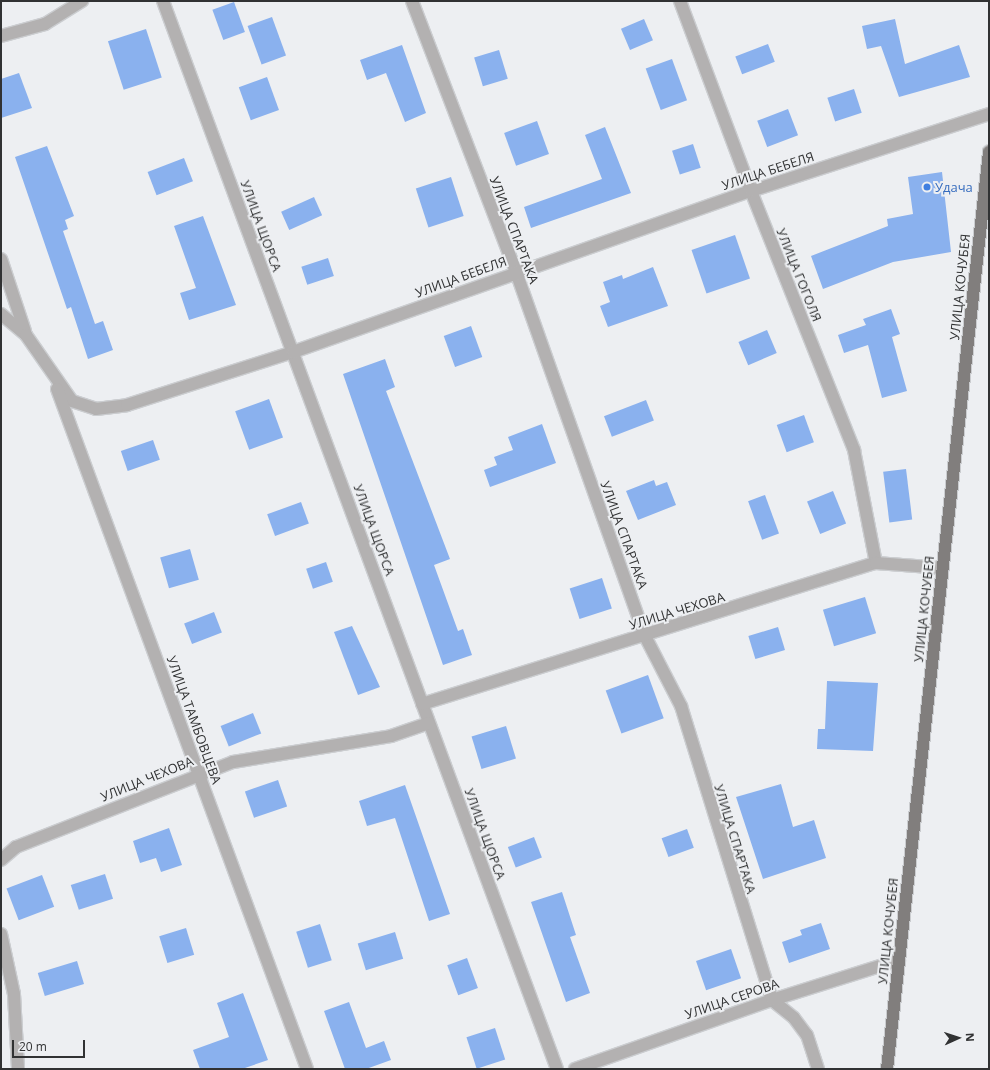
<!DOCTYPE html>
<meta charset="utf-8">
<style>
body{margin:0}
#map{position:relative;width:990px;height:1070px;overflow:hidden;background:#edeff2;font-family:"Open Sans",sans-serif}
div>[style]{position:absolute}
.building>*{inset:0;background:#8ab1ee;transform-origin:0 0}
.roads{filter:drop-shadow(1px 0 #cbcdd0) drop-shadow(-1px 0 #cbcdd0) drop-shadow(0 1px #cbcdd0) drop-shadow(0 -1px #cbcdd0)}
.street>*{height:12px;margin:-6px;padding:0 6px;transform-origin:6px;border-radius:6px;background:#b3b1b1}
.primary>*{height:12px;margin:-6px;padding:0 6px;transform-origin:6px;border-radius:6px;background:#817e7d}
.dots>*{width:11px;height:11px;translate:-50% -50%;box-sizing:border-box;border:2px solid #edeff2;border-radius:50%}
span{translate:-50% -50%;white-space:nowrap;text-align:center;line-height:1.15;-webkit-text-stroke:4px #edeff2;paint-order:stroke}
.street-label{font-size:13px;color:#313233}
.shop-label{font-size:13px;color:#366cbe}
.left{translate:0 -50%;text-align:left}
.frame{position:absolute;inset:0;border:2px solid #313233;pointer-events:none}
.north{position:absolute;left:938px;top:1018px;width:40px;height:40px;-webkit-text-stroke:3px #edeff2;paint-order:stroke;rotate:87deg;font-size:11px;font-weight:700;line-height:16px;text-align:center;color:#313233}
.north::after{content:'';display:block;margin:auto;width:14px;height:18px;background:#313233;clip-path:polygon(50% 0,100% 100%,50% 72%,0 100%)}
.scale{position:absolute;left:12px;top:1040px;width:73px;height:18px;box-sizing:border-box;border:2px solid #313233;border-top:0;padding-left:5px;font-size:12px;line-height:14px;white-space:nowrap;color:#313233;-webkit-text-stroke:3px #edeff2;paint-order:stroke}
</style>
<div id="map">
<div class="building">
<div style="left:234px;top:2px;width:32px;height:23px;rotate:70deg"></div>
<div style="left:272px;top:17px;width:41px;height:26px;rotate:70deg"></div>
<div style="left:644px;top:19px;width:23px;height:25px;rotate:67deg"></div>
<div style="clip-path:polygon(895px 19px,905px 64px,959px 45px,970px 77px,899px 97px,881px 46px,867px 49px,862px 26px)"></div>
<div style="left:146px;top:29px;width:51px;height:40px;rotate:72deg"></div>
<div style="left:768px;top:44px;width:19px;height:35px;rotate:69deg"></div>
<div style="clip-path:polygon(402px 45px,426px 113px,405px 122px,386px 73px,367px 80px,360px 60px)"></div>
<div style="left:499px;top:50px;width:30px;height:26px;rotate:73deg"></div>
<div style="left:672px;top:59px;width:44px;height:28px;rotate:70deg"></div>
<div style="clip-path:polygon(19px 73px,32px 108px,1px 118px,1px 79px)"></div>
<div style="left:267px;top:77px;width:35px;height:30px;rotate:70deg"></div>
<div style="left:854px;top:89px;width:25px;height:28px;rotate:72deg"></div>
<div style="left:788px;top:109px;width:28px;height:33px;rotate:69deg"></div>
<div style="left:537px;top:121px;width:35px;height:35px;rotate:70deg"></div>
<div style="clip-path:polygon(605px 127px,631px 193px,531px 228px,524px 207px,602px 179px,585px 135px)"></div>
<div style="left:693px;top:144px;width:25px;height:22px;rotate:72deg"></div>
<div style="clip-path:polygon(47px 146px,74px 216px,65px 220px,68px 229px,63px 231px,95px 324px,103px 321px,113px 350px,88px 359px,71px 307px,67px 309px,15px 157px)"></div>
<div style="left:184px;top:158px;width:25px;height:39px;rotate:69deg"></div>
<div style="clip-path:polygon(942px 172px,951px 252px,893px 262px,823px 289px,811px 256px,888px 226px,887px 219px,913px 214px,908px 177px)"></div>
<div style="left:451px;top:177px;width:41px;height:37px;rotate:72deg"></div>
<div style="left:314px;top:197px;width:20px;height:36px;rotate:66deg"></div>
<div style="clip-path:polygon(203px 216px,236px 305px,189px 320px,180px 293px,196px 288px,174px 226px)"></div>
<div style="left:735px;top:235px;width:46px;height:46px;rotate:71deg"></div>
<div style="left:328px;top:258px;width:19px;height:28px;rotate:72deg"></div>
<div style="clip-path:polygon(653px 267px,668px 306px,608px 327px,600px 306px,610px 302px,603px 282px,622px 275px,623px 279px)"></div>
<div style="clip-path:polygon(891px 309px,900px 334px,892px 337px,907px 391px,882px 398px,868px 345px,844px 353px,838px 335px,866px 325px,863px 319px)"></div>
<div style="left:471px;top:326px;width:33px;height:29px;rotate:70deg"></div>
<div style="left:767px;top:330px;width:25px;height:31px;rotate:67deg"></div>
<div style="clip-path:polygon(385px 359px,395px 387px,386px 391px,450px 559px,434px 565px,458px 631px,463px 629px,472px 655px,443px 665px,343px 374px)"></div>
<div style="left:269px;top:399px;width:41px;height:36px;rotate:70deg"></div>
<div style="left:646px;top:400px;width:22px;height:45px;rotate:69deg"></div>
<div style="left:804px;top:415px;width:29px;height:29px;rotate:70deg"></div>
<div style="clip-path:polygon(542px 424px,556px 463px,490px 487px,484px 470px,497px 465px,494px 457px,513px 450px,508px 437px)"></div>
<div style="left:153px;top:440px;width:21px;height:34px;rotate:71deg"></div>
<div style="left:906px;top:469px;width:51px;height:23px;rotate:83deg"></div>
<div style="clip-path:polygon(654px 480px,656px 486px,667px 482px,676px 505px,638px 520px,626px 491px)"></div>
<div style="left:833px;top:491px;width:35px;height:28px;rotate:68deg"></div>
<div style="left:765px;top:495px;width:41px;height:18px;rotate:70deg"></div>
<div style="left:301px;top:502px;width:23px;height:36px;rotate:70deg"></div>
<div style="left:190px;top:549px;width:32px;height:31px;rotate:74deg"></div>
<div style="left:326px;top:562px;width:21px;height:21px;rotate:71deg"></div>
<div style="left:602px;top:578px;width:32px;height:34px;rotate:72deg"></div>
<div style="left:865px;top:597px;width:38px;height:44px;rotate:73deg"></div>
<div style="left:214px;top:612px;width:22px;height:32px;rotate:69deg"></div>
<div style="clip-path:polygon(352px 626px,380px 687px,358px 695px,334px 632px)"></div>
<div style="left:778px;top:627px;width:24px;height:31px;rotate:73deg"></div>
<div style="left:648px;top:675px;width:46px;height:45px;rotate:70deg"></div>
<div style="clip-path:polygon(827px 681px,878px 683px,873px 751px,817px 749px,818px 729px,825px 729px)"></div>
<div style="left:253px;top:713px;width:22px;height:35px;rotate:68deg"></div>
<div style="left:506px;top:726px;width:34px;height:36px;rotate:73deg"></div>
<div style="left:278px;top:780px;width:28px;height:35px;rotate:71deg"></div>
<div style="clip-path:polygon(781px 784px,793px 827px,814px 820px,826px 858px,763px 879px,736px 797px)"></div>
<div style="clip-path:polygon(405px 785px,450px 914px,429px 921px,395px 818px,367px 826px,359px 801px)"></div>
<div style="clip-path:polygon(169px 828px,182px 865px,161px 872px,156px 858px,140px 863px,133px 841px)"></div>
<div style="left:687px;top:829px;width:20px;height:27px;rotate:70deg"></div>
<div style="left:534px;top:837px;width:22px;height:28px;rotate:69deg"></div>
<div style="left:105px;top:874px;width:26px;height:36px;rotate:72deg"></div>
<div style="left:42px;top:875px;width:34px;height:38px;rotate:69deg"></div>
<div style="clip-path:polygon(562px 892px,576px 935px,570px 937px,590px 993px,566px 1002px,531px 902px)"></div>
<div style="clip-path:polygon(821px 923px,830px 949px,789px 963px,782px 942px,802px 935px,800px 930px)"></div>
<div style="left:320px;top:924px;width:38px;height:25px;rotate:72deg"></div>
<div style="left:186px;top:928px;width:28px;height:28px;rotate:73deg"></div>
<div style="left:395px;top:932px;width:28px;height:39px;rotate:73deg"></div>
<div style="left:731px;top:949px;width:31px;height:37px;rotate:71deg"></div>
<div style="left:467px;top:958px;width:32px;height:21px;rotate:70deg"></div>
<div style="left:77px;top:961px;width:24px;height:41px;rotate:73deg"></div>
<div style="clip-path:polygon(243px 993px,268px 1060px,242px 1069px,200px 1069px,193px 1050px,229px 1037px,217px 1003px)"></div>
<div style="clip-path:polygon(349px 1002px,366px 1048px,384px 1041px,391px 1060px,366px 1069px,345px 1069px,324px 1011px)"></div>
<div style="left:495px;top:1028px;width:33px;height:30px;rotate:72deg"></div>
</div>
<div class="roads">
<div class="street">
<div style="left:163px;top:1px;width:1138px;rotate:69.75deg"></div>
<div style="left:412px;top:1px;width:290px;rotate:69deg"></div>
<div style="left:516px;top:272px;width:386px;rotate:70.5deg"></div>
<div style="left:645px;top:636px;width:79px;rotate:62.8deg"></div>
<div style="left:681px;top:706px;width:308px;rotate:72.8deg"></div>
<div style="left:772px;top:1000px;width:28px;rotate:39deg"></div>
<div style="left:794px;top:1018px;width:21px;rotate:53deg"></div>
<div style="left:807px;top:1035px;width:36px;rotate:72deg"></div>
<div style="left:680px;top:1px;width:203px;rotate:69.5deg"></div>
<div style="left:751px;top:191px;width:279px;rotate:68.3deg"></div>
<div style="left:854px;top:450px;width:115px;rotate:79deg"></div>
<div style="left:1px;top:36px;width:46px;rotate:-15.3deg"></div>
<div style="left:45px;top:24px;width:44px;rotate:-31.9deg"></div>
<div style="left:1px;top:259px;width:76px;rotate:71.6deg"></div>
<div style="left:1px;top:314px;width:33px;rotate:40deg"></div>
<div style="left:26px;top:335px;width:80px;rotate:55.1deg"></div>
<div style="left:72px;top:401px;width:25px;rotate:18deg"></div>
<div style="left:96px;top:409px;width:31px;rotate:-7deg"></div>
<div style="left:127px;top:405px;width:174px;rotate:-17.7deg"></div>
<div style="left:293px;top:352px;width:485px;rotate:-19.4deg"></div>
<div style="left:751px;top:191px;width:250px;rotate:-17.9deg"></div>
<div style="left:57px;top:389px;width:724px;rotate:69.81deg"></div>
<div style="left:422px;top:704px;width:475px;rotate:-17.3deg"></div>
<div style="left:876px;top:563px;width:67px;rotate:4.3deg"></div>
<div style="left:1px;top:860px;width:20px;rotate:-41deg"></div>
<div style="left:16px;top:847px;width:233px;rotate:-21.4deg"></div>
<div style="left:233px;top:762px;width:160px;rotate:-9.3deg"></div>
<div style="left:391px;top:736px;width:40px;rotate:-18.9deg"></div>
<div style="left:1px;top:934px;width:61px;rotate:77.8deg"></div>
<div style="left:14px;top:994px;width:75px;rotate:86.9deg"></div>
<div style="left:575px;top:1069px;width:209px;rotate:-19.3deg"></div>
<div style="left:772px;top:1000px;width:133px;rotate:-17.5deg"></div>
</div>
<div class="primary">
<div style="left:887px;top:1069px;width:923px;rotate:-83.65deg"></div>
</div>
</div>
<div class="dots">
<div style="left:927px;top:187px;background:#3f7fe0"></div>
</div>
<div class="street-label">
<span style="left:768px;top:171px;rotate:-18deg">УЛИЦА БЕБЕЛЯ</span>
<span style="left:261px;top:226px;rotate:70deg">УЛИЦА ЩОРСА</span>
<span style="left:514px;top:230px;rotate:69deg">УЛИЦА СПАРТАКА</span>
<span style="left:799px;top:275px;rotate:68deg">УЛИЦА ГОГОЛЯ</span>
<span style="left:461px;top:277px;rotate:-20deg">УЛИЦА БЕБЕЛЯ</span>
<span style="left:960px;top:287px;rotate:-84deg">УЛИЦА КОЧУБЕЯ</span>
<span style="left:374px;top:530px;rotate:70deg">УЛИЦА ЩОРСА</span>
<span style="left:624px;top:535px;rotate:70deg">УЛИЦА СПАРТАКА</span>
<span style="left:924px;top:609px;rotate:-84deg">УЛИЦА КОЧУБЕЯ</span>
<span style="left:677px;top:611px;rotate:-17deg">УЛИЦА ЧЕХОВА</span>
<span style="left:194px;top:720px;rotate:70deg">УЛИЦА ТАМБОВЦЕВА</span>
<span style="left:147px;top:779px;rotate:-22deg">УЛИЦА ЧЕХОВА</span>
<span style="left:485px;top:834px;rotate:70deg">УЛИЦА ЩОРСА</span>
<span style="left:735px;top:839px;rotate:73deg">УЛИЦА СПАРТАКА</span>
<span style="left:888px;top:931px;rotate:-84deg">УЛИЦА КОЧУБЕЯ</span>
<span style="left:732px;top:999px;rotate:-19deg">УЛИЦА СЕРОВА</span>
</div>
<div class="shop-label">
<span class="left" style="left:935px;top:187px">Удача</span>
</div>
<div class="frame"></div>
<div class="north">N</div>
<div class="scale">20 m</div>
</div>
